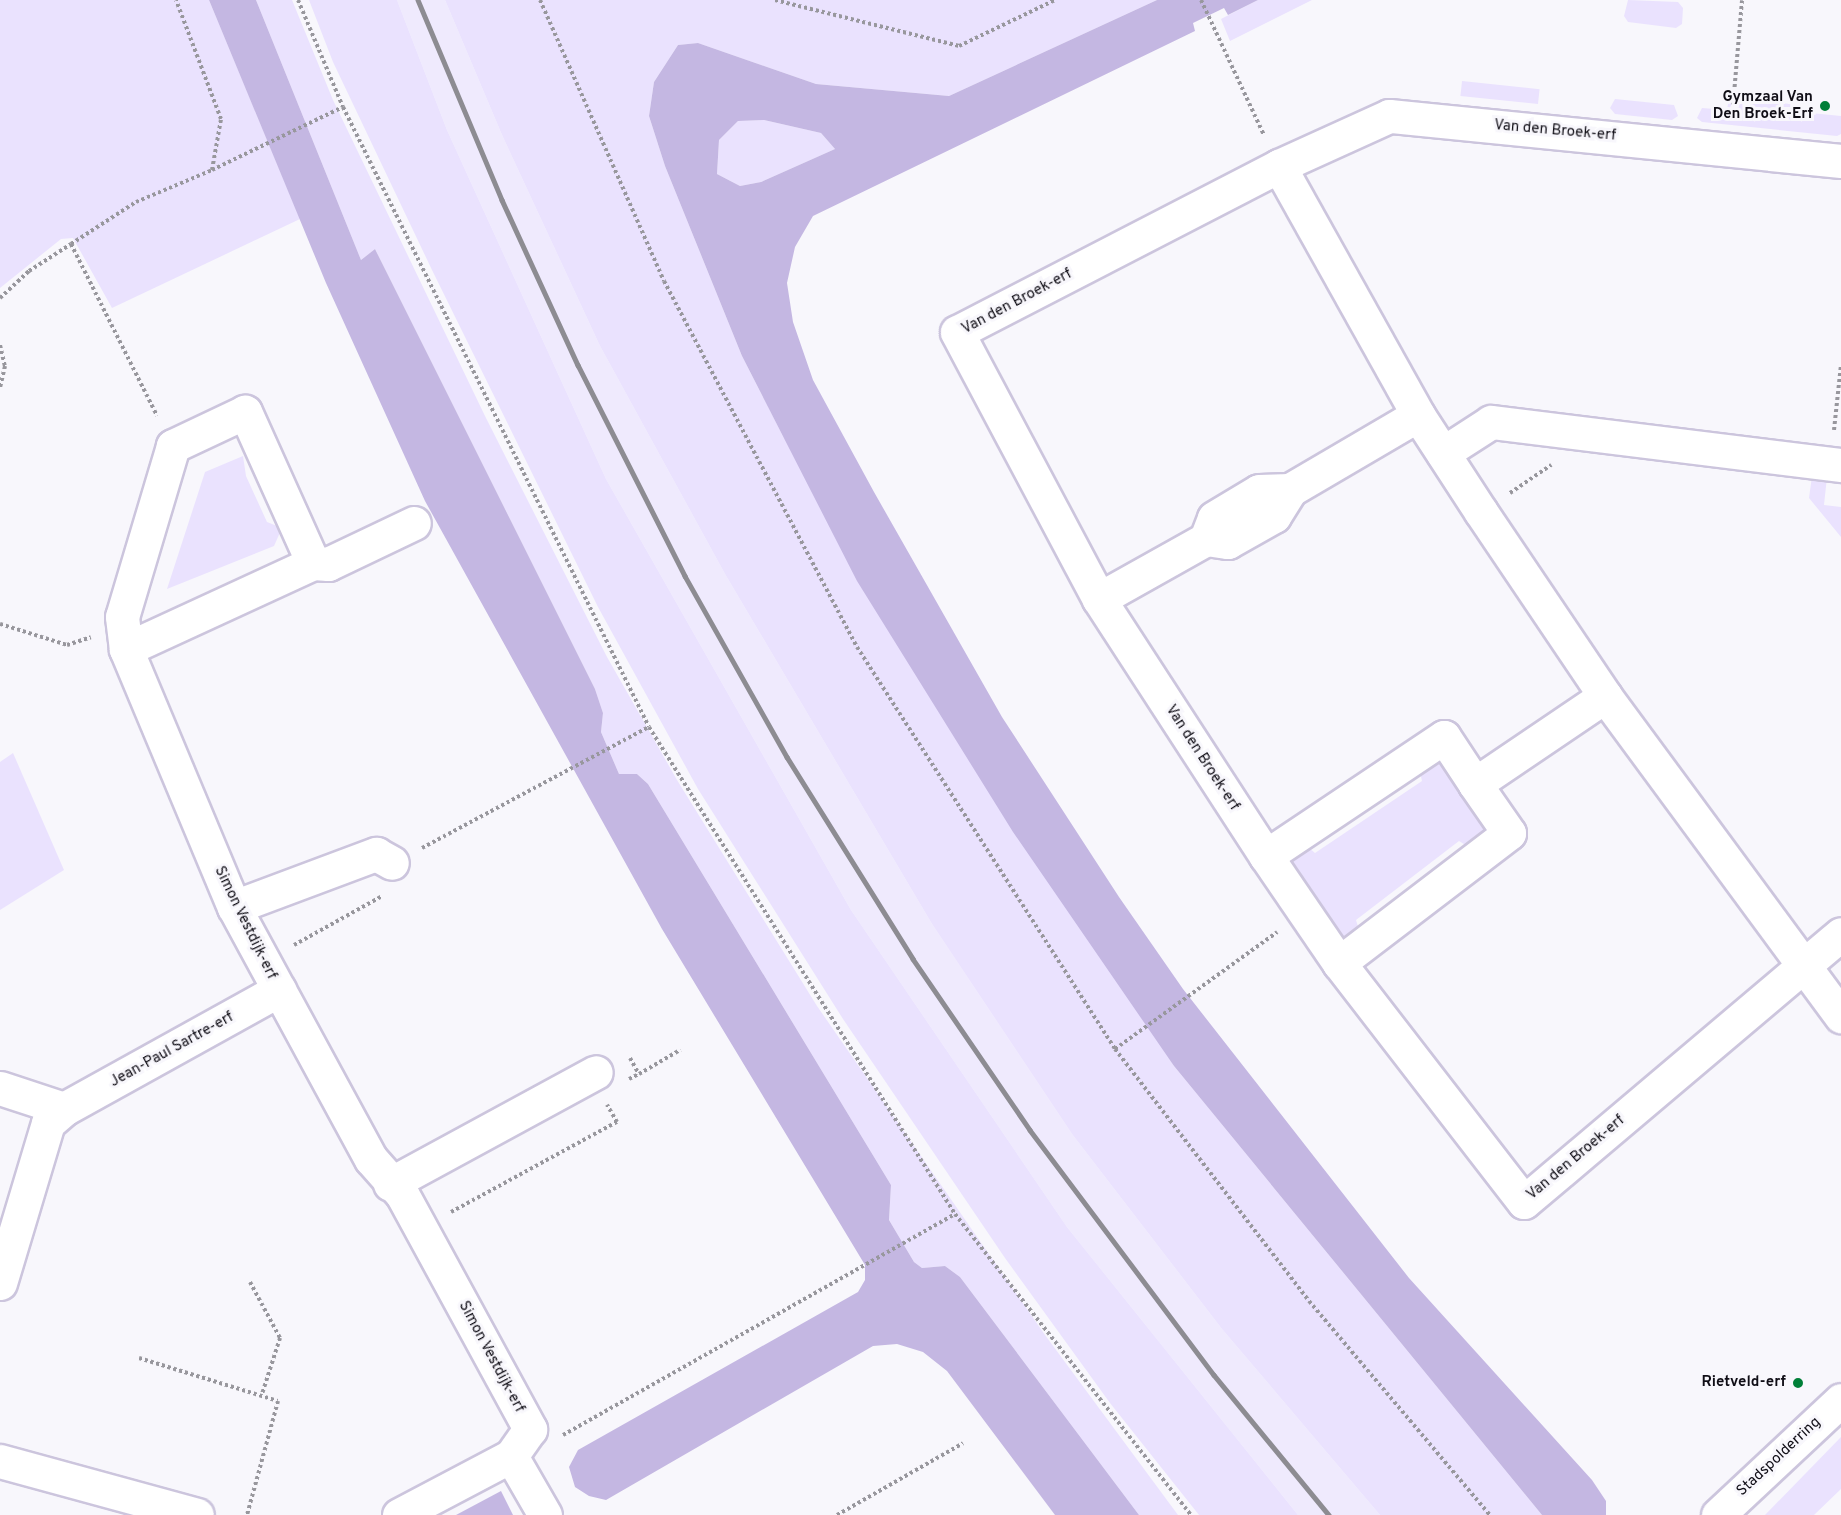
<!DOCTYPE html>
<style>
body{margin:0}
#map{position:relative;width:1841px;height:1515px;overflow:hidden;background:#f8f7fc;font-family:Overpass,sans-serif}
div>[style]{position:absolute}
.built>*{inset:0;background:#efeafd}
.green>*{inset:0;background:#eae2fe;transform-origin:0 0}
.water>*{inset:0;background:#c4b7e2}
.path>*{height:4px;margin-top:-2px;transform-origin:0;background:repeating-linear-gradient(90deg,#98979d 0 3px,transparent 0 6px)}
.roads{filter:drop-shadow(2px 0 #ccc5dd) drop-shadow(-2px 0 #ccc5dd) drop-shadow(0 2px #ccc5dd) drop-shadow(0 -2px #ccc5dd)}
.minor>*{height:33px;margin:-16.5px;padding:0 16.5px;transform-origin:16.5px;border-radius:16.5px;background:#fff}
.rail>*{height:4.5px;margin:-2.25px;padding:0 2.25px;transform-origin:2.25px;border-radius:2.25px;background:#8d8c92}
.dots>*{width:16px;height:16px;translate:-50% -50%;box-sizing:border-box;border:3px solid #f8f7fc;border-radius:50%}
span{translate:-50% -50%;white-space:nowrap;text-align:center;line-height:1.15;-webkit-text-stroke:6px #f8f7fc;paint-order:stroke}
.poi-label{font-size:15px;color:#100e16;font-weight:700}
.right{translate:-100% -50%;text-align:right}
.street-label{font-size:15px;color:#100e16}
</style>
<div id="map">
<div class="built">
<div style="clip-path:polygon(397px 0,445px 0,502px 135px,600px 346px,725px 574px,932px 924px,1072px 1134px,1222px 1329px,1380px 1515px,1298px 1515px,1067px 1227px,851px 910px,606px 479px,447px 130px)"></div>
</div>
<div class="green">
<div style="clip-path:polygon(0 0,209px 0,300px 219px,112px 308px,73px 238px,61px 239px,0 288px)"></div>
<div style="clip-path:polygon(256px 0,292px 0,333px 100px,485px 416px,607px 657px,677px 780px,817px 1006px,1045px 1335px,1178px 1515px,1139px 1515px,960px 1277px,945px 1266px,922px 1268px,914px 1262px,889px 1220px,891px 1185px,648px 784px,637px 774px,619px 774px,601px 732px,603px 713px,595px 689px,375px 249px,361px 260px)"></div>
<div style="clip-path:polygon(309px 0,397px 0,447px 130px,606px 479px,851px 910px,1067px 1227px,1298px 1515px,1199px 1515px,1110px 1403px,1005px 1258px,843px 1019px,698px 789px,598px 607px,432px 270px,333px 62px)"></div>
<div style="clip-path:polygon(445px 0,1157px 0,949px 96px,816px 84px,698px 43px,678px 45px,654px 82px,649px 116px,665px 166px,742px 356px,783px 436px,1174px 1066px,1542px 1515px,1380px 1515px,1222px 1329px,1072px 1134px,932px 924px,725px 574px,600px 346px,502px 135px)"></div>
<div style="clip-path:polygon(1258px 0,1312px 0,1230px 41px,1221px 19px)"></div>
<div style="clip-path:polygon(1628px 0,1678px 2px,1683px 8px,1682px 24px,1676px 28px,1628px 22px,1624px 16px)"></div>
<div style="left:1462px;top:81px;width:78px;height:15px;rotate:6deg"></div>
<div style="clip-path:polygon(1729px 98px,1802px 105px,1801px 112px,1841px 116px,1841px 134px,1837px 136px,1702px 122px,1697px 118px,1702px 108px,1727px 110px)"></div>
<div style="clip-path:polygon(1615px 99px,1674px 105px,1678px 116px,1672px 120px,1615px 114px,1610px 108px)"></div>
<div style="clip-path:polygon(764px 120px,821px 133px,835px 149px,761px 182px,740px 186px,717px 174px,719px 140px,738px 121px)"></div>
<div style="clip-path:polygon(243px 456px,246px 476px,267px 522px,282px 528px,274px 546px,167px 589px,205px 472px)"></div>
<div style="clip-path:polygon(1812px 476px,1827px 477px,1824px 505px,1841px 507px,1841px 537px,1809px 498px)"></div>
<div style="clip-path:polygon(13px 753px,64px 870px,0 910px,0 762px)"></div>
<div style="clip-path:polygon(1441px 760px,1486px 831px,1467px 846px,1459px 841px,1356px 920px,1359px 930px,1344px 942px,1287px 861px,1308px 847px,1315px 853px,1422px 781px,1420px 772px)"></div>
<div style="clip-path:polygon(1841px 1437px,1841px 1489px,1814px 1515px,1765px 1515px)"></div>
</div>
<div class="water">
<div style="clip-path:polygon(209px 0,256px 0,361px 260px,375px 249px,595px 689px,603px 713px,601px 732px,619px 774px,637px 774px,648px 784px,891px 1185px,889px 1220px,914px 1262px,922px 1268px,945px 1266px,960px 1277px,1139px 1515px,1055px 1515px,947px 1371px,923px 1352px,897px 1344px,873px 1346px,606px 1500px,589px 1496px,575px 1487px,569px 1467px,578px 1450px,858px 1292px,865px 1280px,865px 1265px,662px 929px,425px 501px,326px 283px)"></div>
<div style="clip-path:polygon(evenodd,1157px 0,1258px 0,1228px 15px,1224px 8px,1193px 23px,1195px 31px,813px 216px,795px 247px,787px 283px,793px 322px,813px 380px,874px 492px,1002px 717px,1119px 897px,1183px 989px,1409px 1278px,1592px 1480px,1606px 1501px,1606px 1515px,1542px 1515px,1174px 1066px,1013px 832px,857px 581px,742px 356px,665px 166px,649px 116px,654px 82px,678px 45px,698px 43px,816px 84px,949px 96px,1157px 0,764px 120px,821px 133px,835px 149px,761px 182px,740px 186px,717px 174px,719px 140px,738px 121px,764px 120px)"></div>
<div style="clip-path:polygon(501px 1491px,513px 1515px,456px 1515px)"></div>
</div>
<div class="path">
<div style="left:298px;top:0;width:116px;rotate:67.2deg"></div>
<div style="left:343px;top:107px;width:691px;rotate:63.73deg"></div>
<div style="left:649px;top:727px;width:575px;rotate:57.86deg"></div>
<div style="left:955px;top:1214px;width:382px;rotate:51.9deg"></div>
<div style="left:540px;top:0;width:307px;rotate:66.2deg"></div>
<div style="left:664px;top:281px;width:414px;rotate:62.2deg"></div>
<div style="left:857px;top:647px;width:478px;rotate:57.3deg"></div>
<div style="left:1115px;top:1049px;width:318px;rotate:52.4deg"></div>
<div style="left:1309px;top:1301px;width:280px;rotate:49.8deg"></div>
<div style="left:775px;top:0;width:190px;rotate:14deg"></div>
<div style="left:959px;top:46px;width:106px;rotate:-25.6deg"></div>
<div style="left:1201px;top:0;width:149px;rotate:65deg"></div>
<div style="left:1732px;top:117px;width:117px;rotate:-85.1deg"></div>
<div style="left:212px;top:170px;width:145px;rotate:-25.7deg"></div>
<div style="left:71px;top:244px;width:77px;rotate:-32.9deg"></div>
<div style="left:136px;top:202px;width:82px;rotate:-22.8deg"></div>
<div style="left:212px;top:170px;width:52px;rotate:-80deg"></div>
<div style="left:221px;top:119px;width:127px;rotate:-110.7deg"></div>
<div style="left:0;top:298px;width:40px;rotate:-43deg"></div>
<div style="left:29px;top:271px;width:50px;rotate:-32.7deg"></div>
<div style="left:71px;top:244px;width:192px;rotate:63.4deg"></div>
<div style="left:0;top:345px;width:22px;rotate:77deg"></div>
<div style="left:5px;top:366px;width:22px;rotate:103deg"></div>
<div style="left:1834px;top:430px;width:65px;rotate:-83.9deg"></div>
<div style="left:1510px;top:493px;width:50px;rotate:-34.3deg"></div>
<div style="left:0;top:624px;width:70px;rotate:17.4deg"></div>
<div style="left:67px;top:645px;width:25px;rotate:-18deg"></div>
<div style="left:422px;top:848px;width:257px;rotate:-28.1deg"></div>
<div style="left:294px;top:945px;width:101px;rotate:-29.1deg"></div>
<div style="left:1115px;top:1049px;width:200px;rotate:-35.8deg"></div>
<div style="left:630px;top:1058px;width:18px;rotate:61deg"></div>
<div style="left:639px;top:1074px;width:48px;rotate:-30.3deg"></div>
<div style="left:629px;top:1079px;width:11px;rotate:-27deg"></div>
<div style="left:451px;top:1212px;width:189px;rotate:-28.5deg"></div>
<div style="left:617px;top:1122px;width:20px;rotate:-120deg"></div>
<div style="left:250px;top:1282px;width:64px;rotate:61.8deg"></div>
<div style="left:280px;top:1338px;width:59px;rotate:107.8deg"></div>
<div style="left:139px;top:1358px;width:145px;rotate:17.2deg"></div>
<div style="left:278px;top:1401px;width:118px;rotate:105.2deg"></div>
<div style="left:563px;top:1435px;width:450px;rotate:-29.4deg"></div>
<div style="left:837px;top:1515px;width:145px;rotate:-29.7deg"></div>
</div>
<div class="roads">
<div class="minor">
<div style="left:1841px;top:161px;width:454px;rotate:-174.3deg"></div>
<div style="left:1389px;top:116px;width:121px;rotate:155.6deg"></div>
<div style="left:1279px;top:166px;width:362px;rotate:152.7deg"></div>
<div style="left:957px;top:332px;width:302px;rotate:62deg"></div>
<div style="left:1099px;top:599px;width:306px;rotate:57deg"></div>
<div style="left:1266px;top:856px;width:130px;rotate:55.7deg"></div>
<div style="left:1339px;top:963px;width:302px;rotate:52.3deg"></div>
<div style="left:1524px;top:1202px;width:415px;rotate:-40.2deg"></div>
<div style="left:1279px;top:166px;width:285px;rotate:60.8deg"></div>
<div style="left:1418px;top:415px;width:116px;rotate:57deg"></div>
<div style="left:1481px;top:512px;width:222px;rotate:56deg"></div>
<div style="left:1605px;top:696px;width:398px;rotate:53.6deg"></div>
<div style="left:1443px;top:453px;width:57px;rotate:-32.9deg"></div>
<div style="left:1491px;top:422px;width:353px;rotate:7deg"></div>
<div style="left:1206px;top:539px;width:22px;rotate:-69deg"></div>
<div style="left:1214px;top:518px;width:52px;rotate:-31deg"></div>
<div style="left:1259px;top:491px;width:31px;rotate:-2deg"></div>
<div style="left:1290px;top:490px;width:148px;rotate:-30.4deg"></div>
<div style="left:313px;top:563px;width:15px;rotate:4deg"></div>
<div style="left:328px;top:564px;width:95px;rotate:-25.5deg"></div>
<div style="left:1099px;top:599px;width:123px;rotate:-29.3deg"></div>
<div style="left:1206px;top:539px;width:22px;rotate:8deg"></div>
<div style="left:1228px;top:542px;width:53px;rotate:-29.5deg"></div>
<div style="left:1274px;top:516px;width:31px;rotate:-58deg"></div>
<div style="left:126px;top:649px;width:206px;rotate:-24.7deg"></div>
<div style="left:313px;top:563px;width:166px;rotate:-114.2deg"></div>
<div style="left:245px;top:412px;width:80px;rotate:154.7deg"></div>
<div style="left:173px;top:446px;width:178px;rotate:106.6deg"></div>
<div style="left:122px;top:617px;width:32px;rotate:83deg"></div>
<div style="left:126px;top:649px;width:280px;rotate:67.3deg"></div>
<div style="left:234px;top:907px;width:287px;rotate:61.5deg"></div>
<div style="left:371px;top:1159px;width:47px;rotate:48.5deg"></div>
<div style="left:402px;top:1194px;width:268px;rotate:61.4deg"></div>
<div style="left:530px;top:1429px;width:33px;rotate:125deg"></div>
<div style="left:511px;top:1456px;width:68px;rotate:60deg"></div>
<div style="left:1266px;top:856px;width:214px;rotate:-33.8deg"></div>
<div style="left:1444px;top:737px;width:56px;rotate:56.6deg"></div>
<div style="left:1475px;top:784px;width:157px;rotate:-34.1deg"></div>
<div style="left:234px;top:907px;width:152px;rotate:-20.5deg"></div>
<div style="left:376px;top:854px;width:18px;rotate:29deg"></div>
<div style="left:1339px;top:963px;width:214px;rotate:-37.4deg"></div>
<div style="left:1509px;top:833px;width:60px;rotate:-124.8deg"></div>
<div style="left:0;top:1088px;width:67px;rotate:18.2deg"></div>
<div style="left:390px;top:1184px;width:234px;rotate:-28.5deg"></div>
<div style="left:0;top:1283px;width:167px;rotate:-73.3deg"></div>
<div style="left:48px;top:1123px;width:21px;rotate:-41deg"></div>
<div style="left:64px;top:1109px;width:246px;rotate:-29deg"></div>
<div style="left:0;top:1461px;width:204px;rotate:15.3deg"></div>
<div style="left:399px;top:1515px;width:127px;rotate:-27.8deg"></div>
<div style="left:1718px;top:1515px;width:168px;rotate:-43.1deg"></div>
</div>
</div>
<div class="rail">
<div style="left:418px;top:0;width:217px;rotate:67.2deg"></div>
<div style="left:502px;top:200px;width:182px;rotate:65.3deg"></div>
<div style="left:578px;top:365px;width:237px;rotate:63.1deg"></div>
<div style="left:685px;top:576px;width:208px;rotate:60.6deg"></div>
<div style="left:787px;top:757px;width:238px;rotate:58deg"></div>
<div style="left:913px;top:959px;width:207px;rotate:55.6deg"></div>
<div style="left:1030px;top:1130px;width:306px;rotate:53.1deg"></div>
<div style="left:1214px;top:1375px;width:181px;rotate:50.6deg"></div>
</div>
<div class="dots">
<div style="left:1825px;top:106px;background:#007f38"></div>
<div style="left:1798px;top:1383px;background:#007f38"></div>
</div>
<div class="poi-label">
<span class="right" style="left:1813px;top:106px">Gymzaal Van<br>Den Broek-Erf</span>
<span class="right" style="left:1786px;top:1383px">Rietveld-erf</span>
</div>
<div class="street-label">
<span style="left:1555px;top:131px;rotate:5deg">Van den Broek-erf</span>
<span style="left:1017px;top:302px;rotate:-28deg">Van den Broek-erf</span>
<span style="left:1202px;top:758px;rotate:57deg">Van den Broek-erf</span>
<span style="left:245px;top:923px;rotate:64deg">Simon Vestdijk-erf</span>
<span style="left:172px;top:1050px;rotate:-29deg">Jean-Paul Sartre-erf</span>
<span style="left:1576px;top:1158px;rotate:-40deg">Van den Broek-erf</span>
<span style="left:491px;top:1357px;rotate:62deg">Simon Vestdijk-erf</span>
<span style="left:1779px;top:1457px;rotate:-43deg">Stadspolderring</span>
</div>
</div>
